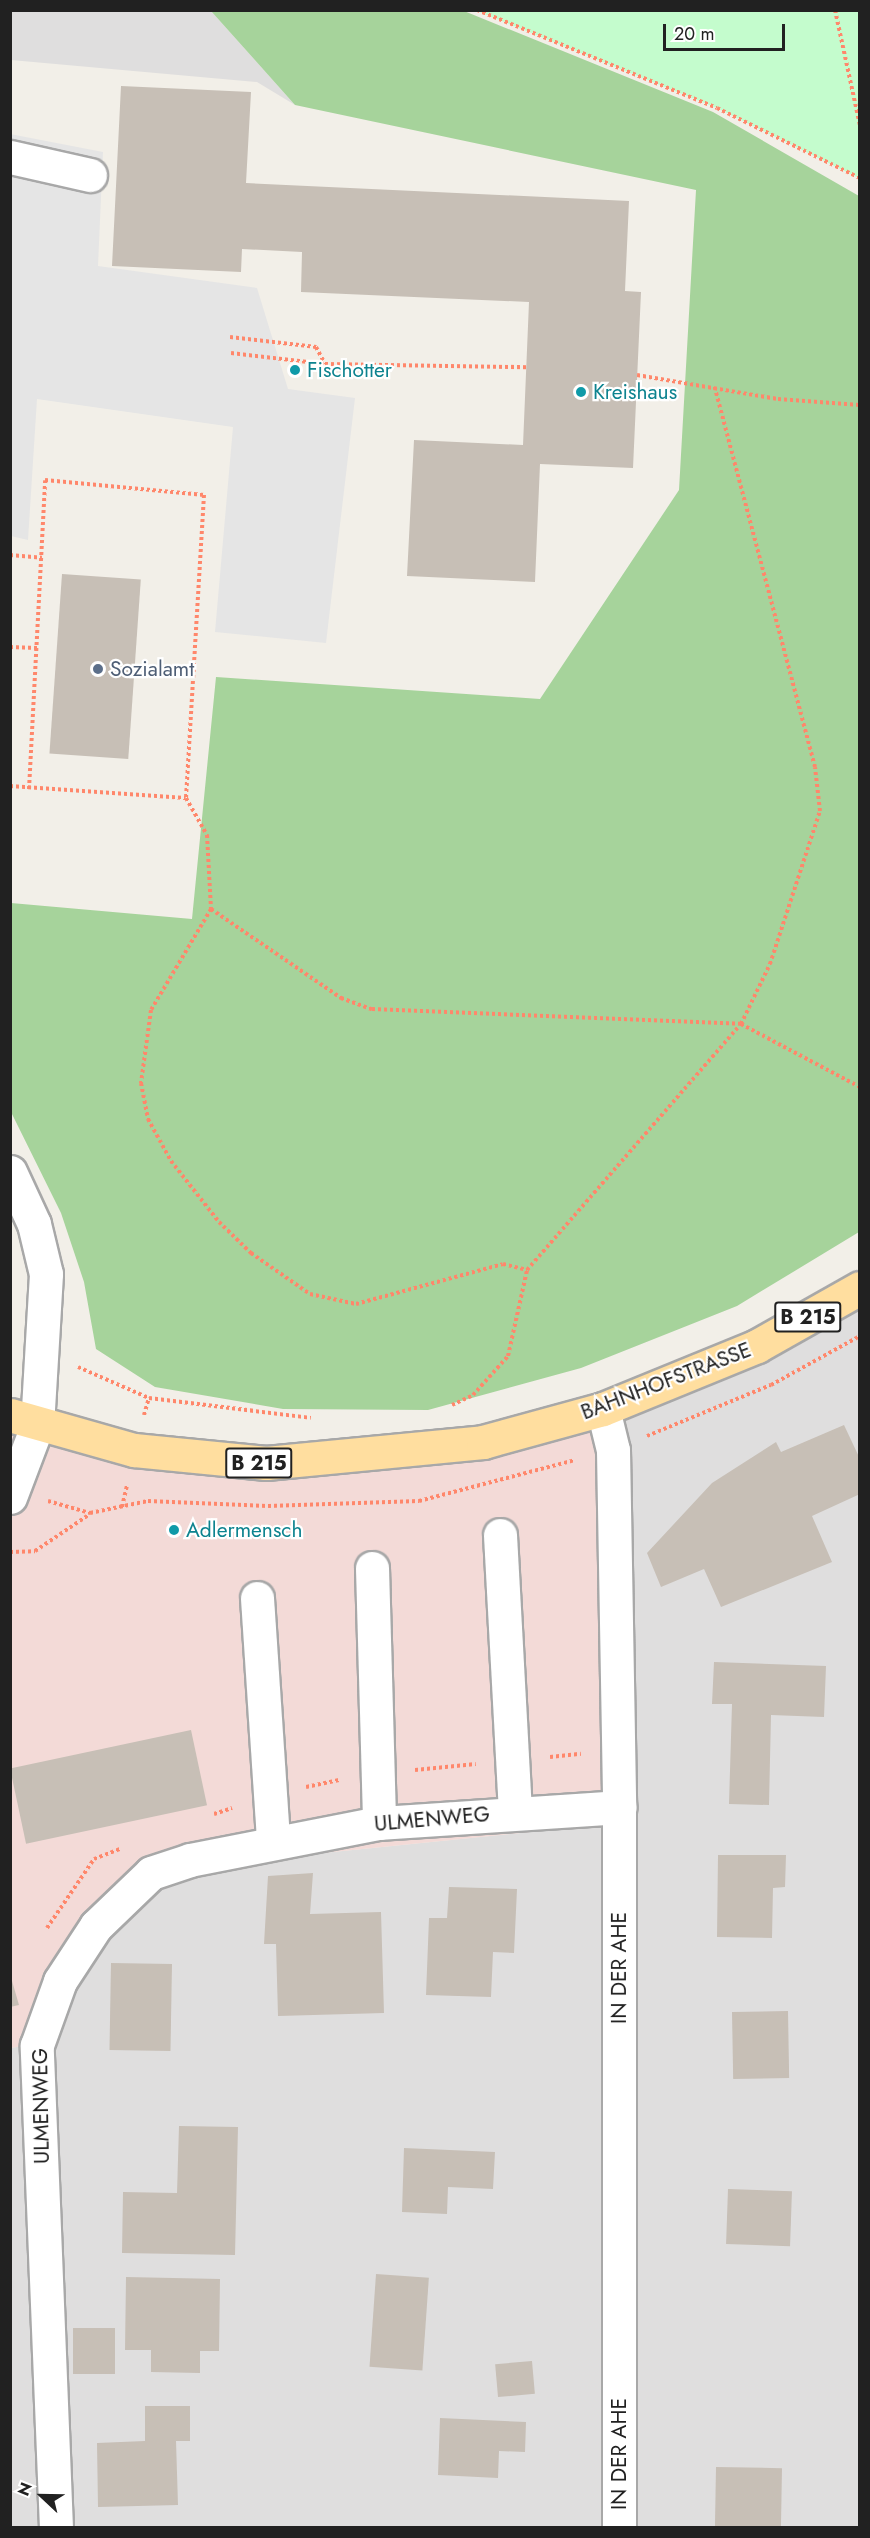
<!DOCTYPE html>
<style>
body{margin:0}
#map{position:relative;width:870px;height:2538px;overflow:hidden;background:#f2efe8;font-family:Jost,sans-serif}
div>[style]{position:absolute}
.residential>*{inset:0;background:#dfdede}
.commercial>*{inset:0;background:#f3dad7}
.forest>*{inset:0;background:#a6d39b}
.park>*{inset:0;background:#c4fccd}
.parking>*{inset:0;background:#e5e5e5}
.building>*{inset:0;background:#c7bfb6;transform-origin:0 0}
.path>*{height:4px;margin-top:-2px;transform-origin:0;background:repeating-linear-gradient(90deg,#ff876b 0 3px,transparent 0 6px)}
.roads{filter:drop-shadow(2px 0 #a8a8a8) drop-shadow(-2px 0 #a8a8a8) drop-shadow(0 2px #a8a8a8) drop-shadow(0 -2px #a8a8a8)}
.minor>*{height:33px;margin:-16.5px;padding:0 16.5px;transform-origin:16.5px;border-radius:16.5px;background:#fff}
.major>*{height:33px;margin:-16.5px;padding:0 16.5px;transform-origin:16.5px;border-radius:16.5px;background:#ffde9f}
.dots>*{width:16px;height:16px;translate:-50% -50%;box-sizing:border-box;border:3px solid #fff;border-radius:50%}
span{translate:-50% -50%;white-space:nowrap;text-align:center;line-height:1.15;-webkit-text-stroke:4.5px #fff;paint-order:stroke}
.shield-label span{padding:2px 4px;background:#fff;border:2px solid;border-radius:4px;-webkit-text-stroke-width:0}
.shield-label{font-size:20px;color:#212121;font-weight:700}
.culture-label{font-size:21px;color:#0d838f}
.left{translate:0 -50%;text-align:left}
.service-label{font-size:21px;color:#4e5e75}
.street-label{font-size:21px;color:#212121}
.frame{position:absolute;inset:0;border:12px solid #212121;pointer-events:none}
.north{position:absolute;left:12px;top:2466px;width:60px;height:60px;-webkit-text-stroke:4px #fff;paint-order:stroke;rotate:292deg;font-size:16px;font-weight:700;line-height:24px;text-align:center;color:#212121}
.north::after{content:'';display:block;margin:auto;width:21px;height:27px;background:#212121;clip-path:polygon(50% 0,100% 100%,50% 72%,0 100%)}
.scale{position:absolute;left:663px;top:24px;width:122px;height:27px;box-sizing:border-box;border:3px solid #212121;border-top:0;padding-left:8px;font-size:18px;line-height:21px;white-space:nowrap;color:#212121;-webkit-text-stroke:4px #fff;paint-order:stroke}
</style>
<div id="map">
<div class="residential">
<div style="clip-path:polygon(10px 11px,211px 11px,295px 105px,257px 82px,11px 60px)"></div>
<div style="clip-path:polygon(859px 1288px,859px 2527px,11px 2527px,10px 2048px,29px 2045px,126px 1873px,600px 1825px,603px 1409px)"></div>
</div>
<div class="commercial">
<div style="clip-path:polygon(603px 1409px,613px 1450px,600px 1825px,126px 1873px,29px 2045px,11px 2048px,10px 1415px,266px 1463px)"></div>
</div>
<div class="forest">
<div style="clip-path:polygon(211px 11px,464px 11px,713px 112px,859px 196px,859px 1232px,737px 1306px,581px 1368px,428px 1410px,283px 1409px,155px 1387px,96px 1349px,84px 1282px,61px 1213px,11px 1112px,11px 903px,192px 919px,216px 677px,540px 699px,679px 490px,696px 190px,295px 105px)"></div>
</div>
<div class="park">
<div style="clip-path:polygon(477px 11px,859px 11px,859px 178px,717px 108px)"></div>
</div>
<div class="parking">
<div style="clip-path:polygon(10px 134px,103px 152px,98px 266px,257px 288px,288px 389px,355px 398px,326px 643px,215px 632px,233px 427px,37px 399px,28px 540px,11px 536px)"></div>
</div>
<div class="building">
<div style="clip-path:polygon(121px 86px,251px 92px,246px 183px,629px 201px,625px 291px,641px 292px,633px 468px,540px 464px,535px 582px,407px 576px,414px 440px,523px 445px,529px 302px,301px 292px,302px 252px,242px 249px,241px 272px,112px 266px)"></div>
<div style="left:62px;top:574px;width:79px;height:180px;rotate:4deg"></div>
<div style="clip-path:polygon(844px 1425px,860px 1459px,860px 1494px,812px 1516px,832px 1562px,721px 1607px,704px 1569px,661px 1587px,647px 1553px,712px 1483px,776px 1442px,781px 1452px)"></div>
<div style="clip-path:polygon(714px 1662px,826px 1666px,824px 1717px,771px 1715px,769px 1805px,729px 1804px,732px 1704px,712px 1704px)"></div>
<div style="left:191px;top:1730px;width:77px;height:185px;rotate:78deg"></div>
<div style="clip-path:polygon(718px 1855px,786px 1855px,785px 1887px,773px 1888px,772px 1938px,717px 1937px)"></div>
<div style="clip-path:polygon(313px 1873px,310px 1914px,381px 1912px,384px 2013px,278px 2016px,276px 1944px,264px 1944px,268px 1876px)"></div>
<div style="clip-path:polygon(449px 1887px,517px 1889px,514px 1953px,493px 1952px,491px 1997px,426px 1995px,429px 1918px,447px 1918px)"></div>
<div style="left:111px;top:1963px;width:61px;height:87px;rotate:1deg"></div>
<div style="clip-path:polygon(10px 1974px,19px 2005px,10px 2007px)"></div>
<div style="left:788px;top:2011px;width:67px;height:56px;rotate:89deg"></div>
<div style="clip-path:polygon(179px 2126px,238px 2127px,235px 2255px,122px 2253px,123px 2192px,177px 2193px)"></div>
<div style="clip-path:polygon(404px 2148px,495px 2152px,493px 2189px,448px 2187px,447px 2214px,402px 2212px)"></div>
<div style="left:728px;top:2189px;width:64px;height:55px;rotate:2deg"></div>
<div style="left:376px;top:2274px;width:53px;height:93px;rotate:4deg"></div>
<div style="clip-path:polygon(126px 2277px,220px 2279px,219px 2351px,200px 2351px,200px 2373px,151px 2372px,151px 2350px,125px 2350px)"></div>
<div style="left:73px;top:2328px;width:42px;height:46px"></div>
<div style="left:532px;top:2361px;width:33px;height:37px;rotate:85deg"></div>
<div style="clip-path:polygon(145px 2406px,190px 2406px,190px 2441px,176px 2441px,178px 2505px,98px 2507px,97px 2443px,145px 2441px)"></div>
<div style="clip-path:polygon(440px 2418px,526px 2422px,525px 2452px,499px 2451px,498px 2478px,438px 2475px)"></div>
<div style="left:716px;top:2467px;width:66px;height:61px;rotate:1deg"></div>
</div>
<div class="path">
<div style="left:477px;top:10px;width:259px;rotate:22.2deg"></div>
<div style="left:717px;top:108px;width:159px;rotate:26.1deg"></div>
<div style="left:835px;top:10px;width:119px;rotate:77.8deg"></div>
<div style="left:230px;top:337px;width:87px;rotate:6.6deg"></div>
<div style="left:316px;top:347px;width:19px;rotate:62deg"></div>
<div style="left:231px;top:353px;width:95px;rotate:6.7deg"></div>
<div style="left:325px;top:364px;width:202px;rotate:0.9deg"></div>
<div style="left:637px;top:375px;width:143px;rotate:9.7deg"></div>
<div style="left:778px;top:399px;width:82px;rotate:4.2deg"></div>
<div style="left:10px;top:555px;width:32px;rotate:5deg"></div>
<div style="left:10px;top:647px;width:27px;rotate:2deg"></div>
<div style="left:10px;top:786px;width:176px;rotate:3.9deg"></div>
<div style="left:29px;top:789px;width:309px;rotate:-87deg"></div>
<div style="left:45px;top:480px;width:160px;rotate:5.4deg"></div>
<div style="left:204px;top:495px;width:304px;rotate:93.4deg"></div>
<div style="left:186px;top:798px;width:43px;rotate:60.4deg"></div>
<div style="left:207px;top:835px;width:74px;rotate:86.9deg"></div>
<div style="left:211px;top:909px;width:117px;rotate:120.7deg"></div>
<div style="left:151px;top:1010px;width:74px;rotate:97.8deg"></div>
<div style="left:141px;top:1083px;width:37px;rotate:79deg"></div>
<div style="left:148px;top:1119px;width:48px;rotate:61.3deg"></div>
<div style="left:171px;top:1161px;width:78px;rotate:51.8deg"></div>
<div style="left:219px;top:1222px;width:45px;rotate:44.1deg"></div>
<div style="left:251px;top:1253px;width:72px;rotate:34.8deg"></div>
<div style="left:310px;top:1294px;width:47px;rotate:12.3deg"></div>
<div style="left:356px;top:1304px;width:152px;rotate:-15.2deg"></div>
<div style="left:503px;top:1264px;width:25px;rotate:14deg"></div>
<div style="left:211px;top:909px;width:158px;rotate:34.4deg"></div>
<div style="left:341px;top:998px;width:33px;rotate:20deg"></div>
<div style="left:372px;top:1009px;width:369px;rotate:2.3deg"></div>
<div style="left:741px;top:1024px;width:135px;rotate:27.9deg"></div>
<div style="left:78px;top:1367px;width:77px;rotate:23.6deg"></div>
<div style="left:149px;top:1398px;width:163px;rotate:7deg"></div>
<div style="left:452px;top:1405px;width:23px;rotate:-25deg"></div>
<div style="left:473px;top:1395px;width:52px;rotate:-48.1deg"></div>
<div style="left:508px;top:1356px;width:88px;rotate:-77.5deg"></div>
<div style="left:527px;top:1270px;width:326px;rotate:-49deg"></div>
<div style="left:741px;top:1024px;width:67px;rotate:-64.2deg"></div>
<div style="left:770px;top:964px;width:161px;rotate:-71.9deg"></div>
<div style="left:820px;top:811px;width:44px;rotate:-96.5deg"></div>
<div style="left:815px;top:767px;width:395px;rotate:-104.8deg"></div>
<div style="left:144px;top:1415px;width:18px;rotate:-74deg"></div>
<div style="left:647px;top:1436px;width:134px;rotate:-22.4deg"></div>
<div style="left:771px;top:1385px;width:102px;rotate:-28.8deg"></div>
<div style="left:48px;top:1501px;width:44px;rotate:15.9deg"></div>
<div style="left:90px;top:1513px;width:59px;rotate:-11.7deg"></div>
<div style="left:148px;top:1501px;width:120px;rotate:2.4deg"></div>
<div style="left:268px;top:1506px;width:151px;rotate:-1.9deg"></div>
<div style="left:419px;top:1501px;width:161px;rotate:-14.7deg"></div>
<div style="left:122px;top:1507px;width:22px;rotate:-77deg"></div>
<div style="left:10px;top:1552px;width:25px;rotate:-2deg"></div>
<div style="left:35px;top:1551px;width:66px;rotate:-33.9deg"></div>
<div style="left:550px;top:1757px;width:31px;rotate:-6deg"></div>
<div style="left:415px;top:1770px;width:61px;rotate:-5.6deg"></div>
<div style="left:306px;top:1787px;width:35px;rotate:-12deg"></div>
<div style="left:214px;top:1814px;width:19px;rotate:-18deg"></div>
<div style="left:47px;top:1928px;width:83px;rotate:-55.7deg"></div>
<div style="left:94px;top:1859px;width:28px;rotate:-21deg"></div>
</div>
<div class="roads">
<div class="minor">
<div style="left:10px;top:157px;width:82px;rotate:12.7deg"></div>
<div style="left:10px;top:1172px;width:57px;rotate:65.2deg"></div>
<div style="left:34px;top:1224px;width:51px;rotate:76.5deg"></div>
<div style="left:46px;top:1274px;width:152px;rotate:93.4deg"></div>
<div style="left:37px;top:1426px;width:76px;rotate:110.8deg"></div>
<div style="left:603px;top:1409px;width:42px;rotate:76.3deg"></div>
<div style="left:613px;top:1450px;width:357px;rotate:89deg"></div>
<div style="left:619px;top:1807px;width:721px;rotate:90deg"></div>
<div style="left:500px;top:1535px;width:276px;rotate:86.9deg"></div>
<div style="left:372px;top:1568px;width:255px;rotate:88.4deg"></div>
<div style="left:257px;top:1598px;width:245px;rotate:86.2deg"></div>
<div style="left:56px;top:2528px;width:483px;rotate:-92.3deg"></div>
<div style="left:37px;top:2045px;width:68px;rotate:-70.2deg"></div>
<div style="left:60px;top:1981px;width:66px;rotate:-56.8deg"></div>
<div style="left:96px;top:1926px;width:76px;rotate:-43.9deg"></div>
<div style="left:151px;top:1873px;width:41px;rotate:-18.4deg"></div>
<div style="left:190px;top:1860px;width:193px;rotate:-11.1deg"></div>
<div style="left:379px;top:1823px;width:241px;rotate:-3.8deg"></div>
</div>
<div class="major">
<div style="left:10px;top:1415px;width:129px;rotate:15.8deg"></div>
<div style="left:134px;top:1450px;width:133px;rotate:5.6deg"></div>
<div style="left:266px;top:1463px;width:218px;rotate:-5.5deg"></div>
<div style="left:483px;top:1442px;width:124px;rotate:-15.4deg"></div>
<div style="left:603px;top:1409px;width:166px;rotate:-22.2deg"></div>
<div style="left:757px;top:1346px;width:118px;rotate:-29.4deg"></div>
</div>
</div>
<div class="dots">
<div style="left:295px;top:370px;background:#0f9aa8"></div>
<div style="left:581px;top:392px;background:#0f9aa8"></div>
<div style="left:98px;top:669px;background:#5c6f8a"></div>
<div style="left:174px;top:1530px;background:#0f9aa8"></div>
</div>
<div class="shield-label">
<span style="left:808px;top:1317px">B 215</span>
<span style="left:259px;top:1463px">B 215</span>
</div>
<div class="culture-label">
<span class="left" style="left:307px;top:370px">Fischotter</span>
<span class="left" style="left:593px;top:392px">Kreishaus</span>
<span class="left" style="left:186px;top:1530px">Adlermensch</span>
</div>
<div class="service-label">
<span class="left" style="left:110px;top:669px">Sozialamt</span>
</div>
<div class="street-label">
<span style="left:666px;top:1381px;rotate:-21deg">BAHNHOFSTRASSE</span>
<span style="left:432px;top:1819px;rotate:-5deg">ULMENWEG</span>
<span style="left:619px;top:1968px;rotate:-90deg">IN DER AHE</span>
<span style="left:41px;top:2106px;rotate:-91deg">ULMENWEG</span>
<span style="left:619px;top:2454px;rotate:-90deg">IN DER AHE</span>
</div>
<div class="frame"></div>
<div class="north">N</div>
<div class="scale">20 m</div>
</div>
